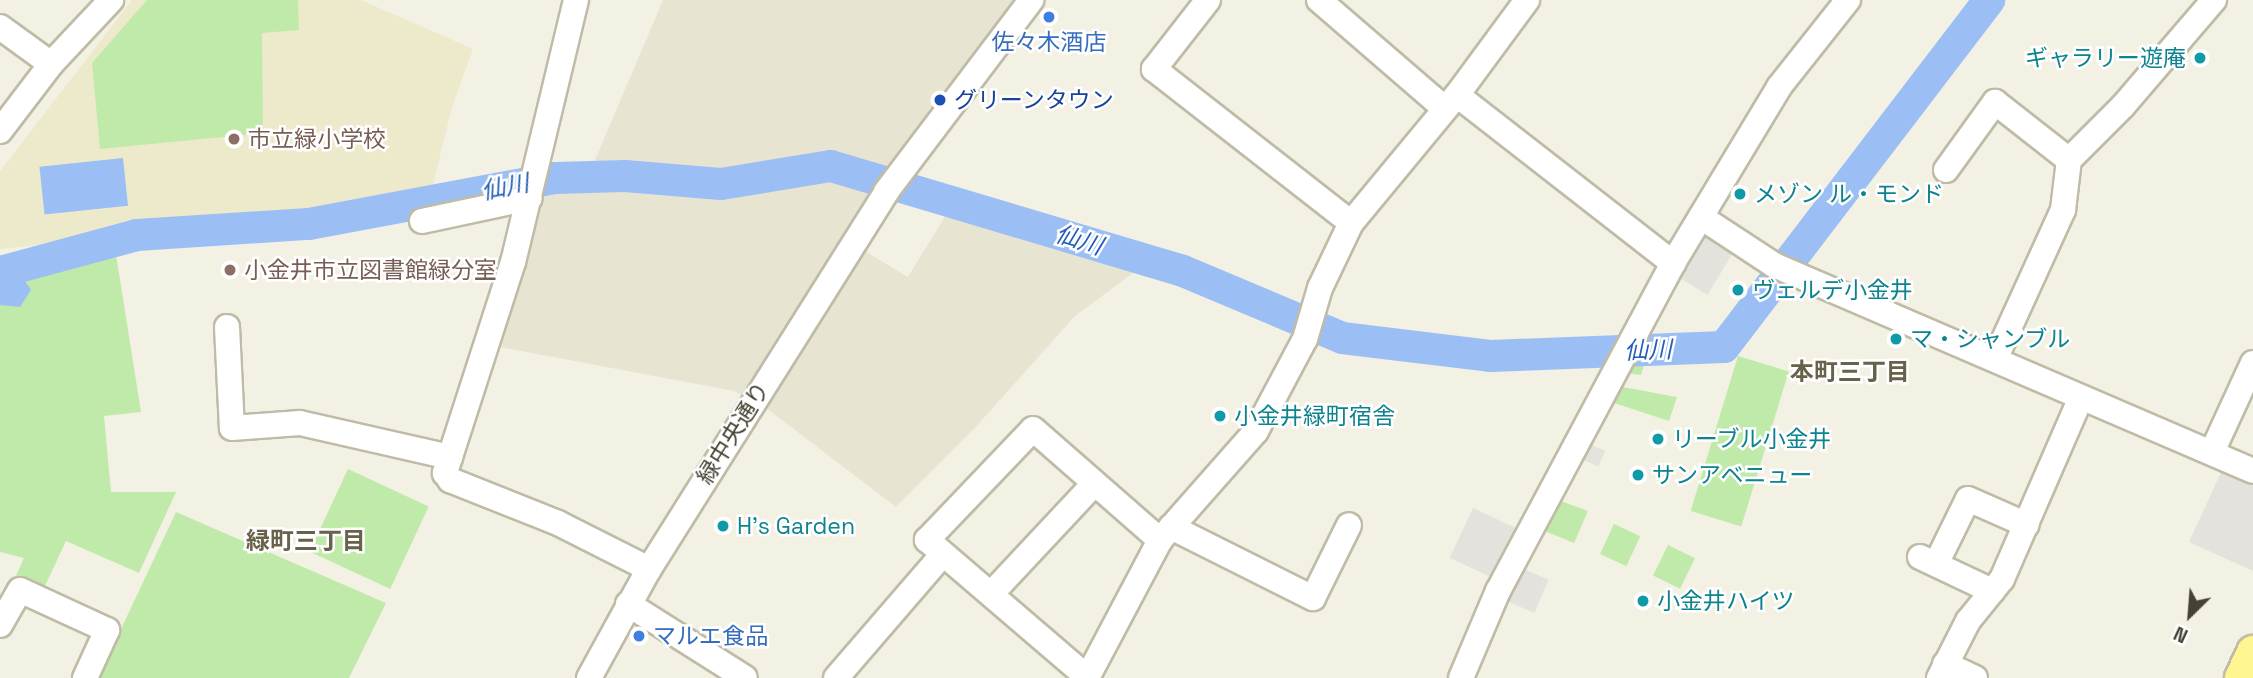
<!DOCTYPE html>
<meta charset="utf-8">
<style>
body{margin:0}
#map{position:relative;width:2253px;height:678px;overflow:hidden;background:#f3f1e4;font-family:"Space Grotesk","Noto Sans JP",sans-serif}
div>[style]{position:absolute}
.residential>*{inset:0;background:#e7e5d1}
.education>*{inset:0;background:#edeacc}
.green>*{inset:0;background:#c0eaa9;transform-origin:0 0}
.parking>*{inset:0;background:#e3e2dc;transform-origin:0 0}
.water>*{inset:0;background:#9bbff5;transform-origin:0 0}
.river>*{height:32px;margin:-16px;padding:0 16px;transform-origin:16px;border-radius:16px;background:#9bbff5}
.roads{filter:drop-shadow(2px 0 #bfbba6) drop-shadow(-2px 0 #bfbba6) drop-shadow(0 2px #bfbba6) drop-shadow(0 -2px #bfbba6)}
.minor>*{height:24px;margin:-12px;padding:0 12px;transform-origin:12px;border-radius:12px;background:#fff}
.major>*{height:32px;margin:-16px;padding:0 16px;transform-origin:16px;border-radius:16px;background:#fff591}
.dots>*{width:19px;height:19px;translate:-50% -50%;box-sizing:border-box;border:4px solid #fff;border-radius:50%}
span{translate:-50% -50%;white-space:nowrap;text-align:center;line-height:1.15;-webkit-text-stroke:5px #fff;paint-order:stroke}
.shop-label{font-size:23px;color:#366cbe}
.left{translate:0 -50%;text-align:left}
.culture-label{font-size:23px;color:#0d838f}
.right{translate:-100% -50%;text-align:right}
.transit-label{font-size:23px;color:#164399}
.education-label{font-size:23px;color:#785e54}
.street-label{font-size:23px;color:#454233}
.water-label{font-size:24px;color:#265eb7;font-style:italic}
.neighbourhood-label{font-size:24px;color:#69624a;font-weight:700}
.north{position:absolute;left:2155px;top:580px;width:70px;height:70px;-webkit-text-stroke:5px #fff;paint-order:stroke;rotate:205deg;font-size:19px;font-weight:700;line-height:28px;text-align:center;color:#454233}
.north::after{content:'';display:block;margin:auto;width:24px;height:32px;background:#454233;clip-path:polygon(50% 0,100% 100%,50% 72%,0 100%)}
</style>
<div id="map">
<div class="residential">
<div style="clip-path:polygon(663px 0,1021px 0,848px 241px,908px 277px,950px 208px,1144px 265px,1075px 316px,973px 430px,896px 507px,761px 404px,734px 391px,500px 347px,543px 173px,592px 167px)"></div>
</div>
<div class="education">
<div style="clip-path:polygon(132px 0,361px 0,473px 49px,452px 107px,432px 189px,307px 217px,0 249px,0 171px)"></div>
</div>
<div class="green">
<div style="clip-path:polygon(147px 0,298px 0,299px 30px,262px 33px,263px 133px,100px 149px,92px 63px)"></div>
<div style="clip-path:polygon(115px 248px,141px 412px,104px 416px,111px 492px,176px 492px,139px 573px,66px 541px,44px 588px,15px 578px,24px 558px,0 552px,0 265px)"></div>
<div style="clip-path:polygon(1629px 356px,1646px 358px,1641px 375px,1620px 372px)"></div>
<div style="left:1738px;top:356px;width:53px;height:162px;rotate:17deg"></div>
<div style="clip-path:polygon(1612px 385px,1677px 397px,1669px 421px,1605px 400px)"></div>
<div style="left:348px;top:469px;width:89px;height:91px;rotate:25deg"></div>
<div style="clip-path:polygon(1558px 500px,1588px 511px,1574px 543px,1542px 530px)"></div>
<div style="clip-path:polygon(176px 512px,386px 603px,349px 678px,98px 678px)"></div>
<div style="left:1614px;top:524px;width:29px;height:33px;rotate:25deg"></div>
<div style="left:1668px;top:545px;width:30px;height:34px;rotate:26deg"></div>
</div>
<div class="parking">
<div style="left:1704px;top:225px;width:39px;height:58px;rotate:31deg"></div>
<div style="left:1585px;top:442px;width:22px;height:17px;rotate:24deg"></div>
<div style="clip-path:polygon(2224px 466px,2253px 479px,2253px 571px,2189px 542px)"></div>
<div style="left:1473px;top:508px;width:53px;height:55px;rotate:25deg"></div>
<div style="left:1521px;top:568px;width:30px;height:36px;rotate:23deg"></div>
</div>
<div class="water">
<div style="left:123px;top:158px;width:48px;height:84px;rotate:84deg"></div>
<div style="clip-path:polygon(19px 272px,31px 290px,20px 307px,0 305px,0 279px)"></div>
</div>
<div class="river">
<div style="left:0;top:272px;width:142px;rotate:-15.1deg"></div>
<div style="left:137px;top:235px;width:172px;rotate:-3.7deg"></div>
<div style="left:309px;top:224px;width:250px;rotate:-10.6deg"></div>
<div style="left:555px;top:178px;width:70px;rotate:-1.6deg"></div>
<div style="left:625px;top:176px;width:96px;rotate:4.8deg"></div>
<div style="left:721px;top:184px;width:111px;rotate:-9.3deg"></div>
<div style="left:831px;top:166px;width:367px;rotate:16.6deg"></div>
<div style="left:1183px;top:271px;width:173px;rotate:22.8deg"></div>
<div style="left:1342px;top:338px;width:149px;rotate:6.9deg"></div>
<div style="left:1490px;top:356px;width:234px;rotate:-2.2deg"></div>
<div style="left:1724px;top:347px;width:437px;rotate:-52.6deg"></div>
</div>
<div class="roads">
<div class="minor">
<div style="left:576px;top:0;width:269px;rotate:103.5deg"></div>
<div style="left:513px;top:262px;width:222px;rotate:107.9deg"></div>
<div style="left:445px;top:473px;width:9px;rotate:54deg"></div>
<div style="left:450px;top:480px;width:116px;rotate:21.7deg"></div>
<div style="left:558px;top:523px;width:102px;rotate:26.8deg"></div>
<div style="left:1208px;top:0;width:88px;rotate:128deg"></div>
<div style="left:1154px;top:69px;width:250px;rotate:38deg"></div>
<div style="left:1319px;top:0;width:165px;rotate:40.8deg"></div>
<div style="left:0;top:27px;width:63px;rotate:36deg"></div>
<div style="left:1457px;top:95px;width:274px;rotate:37.9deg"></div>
<div style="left:0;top:131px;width:84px;rotate:-52.7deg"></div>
<div style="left:51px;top:64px;width:88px;rotate:-46.8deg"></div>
<div style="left:1946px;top:170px;width:84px;rotate:-54.2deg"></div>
<div style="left:1995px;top:102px;width:94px;rotate:38.1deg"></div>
<div style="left:1701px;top:217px;width:87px;rotate:33.3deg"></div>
<div style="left:1774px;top:265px;width:521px;rotate:23.27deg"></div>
<div style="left:422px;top:221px;width:110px;rotate:-12deg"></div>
<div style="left:227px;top:327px;width:101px;rotate:87.2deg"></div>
<div style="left:232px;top:428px;width:68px;rotate:-4.2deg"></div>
<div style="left:300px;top:423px;width:154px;rotate:12.8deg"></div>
<div style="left:1996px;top:357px;width:162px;rotate:-65.5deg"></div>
<div style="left:2063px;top:210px;width:50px;rotate:-83.2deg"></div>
<div style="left:2069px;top:160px;width:76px;rotate:-45deg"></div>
<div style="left:2123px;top:106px;width:140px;rotate:-49.4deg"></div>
<div style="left:2212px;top:452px;width:98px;rotate:-65.3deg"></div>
<div style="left:1171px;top:527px;width:159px;rotate:26.6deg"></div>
<div style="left:1313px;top:598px;width:81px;rotate:-63.7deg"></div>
<div style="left:1920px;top:557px;width:80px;rotate:25.3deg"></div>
<div style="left:1936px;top:564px;width:72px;rotate:-63.8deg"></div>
<div style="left:1968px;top:499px;width:64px;rotate:23.8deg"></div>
<div style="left:991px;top:594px;width:151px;rotate:-46.9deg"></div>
<div style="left:628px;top:604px;width:138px;rotate:32.3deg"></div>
<div style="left:0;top:625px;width:40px;rotate:-60.3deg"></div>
<div style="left:20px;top:590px;width:96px;rotate:24.7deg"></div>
<div style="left:107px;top:630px;width:53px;rotate:114.6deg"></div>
<div style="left:1945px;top:664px;width:33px;rotate:25deg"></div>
<div style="left:1087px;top:677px;width:211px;rotate:-139.4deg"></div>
<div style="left:927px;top:540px;width:153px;rotate:-46.3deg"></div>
<div style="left:1033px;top:429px;width:169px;rotate:41.2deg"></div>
<div style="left:589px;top:678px;width:124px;rotate:-61.2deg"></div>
<div style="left:649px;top:569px;width:445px;rotate:-57.8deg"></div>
<div style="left:886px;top:192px;width:241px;rotate:-52.9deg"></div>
<div style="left:836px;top:678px;width:162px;rotate:-49.2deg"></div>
<div style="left:1087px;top:678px;width:156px;rotate:-62.1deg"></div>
<div style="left:1160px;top:540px;width:145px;rotate:-48.6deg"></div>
<div style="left:1256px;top:431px;width:104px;rotate:-62deg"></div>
<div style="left:1305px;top:339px;width:53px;rotate:-73.6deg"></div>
<div style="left:1320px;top:288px;width:72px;rotate:-64.5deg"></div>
<div style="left:1351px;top:223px;width:166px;rotate:-50.4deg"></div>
<div style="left:1457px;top:95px;width:118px;rotate:-53.6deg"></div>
<div style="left:1461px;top:678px;width:95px;rotate:-67deg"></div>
<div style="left:1498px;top:591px;width:372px;rotate:-61.9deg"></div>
<div style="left:1673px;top:263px;width:205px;rotate:-58.9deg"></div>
<div style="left:1779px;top:87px;width:111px;rotate:-51.6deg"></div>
<div style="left:1939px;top:678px;width:64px;rotate:-63deg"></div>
<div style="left:1968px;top:621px;width:54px;rotate:-51deg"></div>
<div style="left:2002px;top:579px;width:198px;rotate:-66.5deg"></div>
</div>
<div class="major">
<div style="left:2241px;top:678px;width:29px;rotate:-65deg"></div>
</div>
</div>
<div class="dots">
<div style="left:1049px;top:17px;background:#3f7fe0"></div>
<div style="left:2200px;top:58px;background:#0f9aa8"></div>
<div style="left:940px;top:100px;background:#1a4fb4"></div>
<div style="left:234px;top:139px;background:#8d6e63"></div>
<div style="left:1740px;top:194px;background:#0f9aa8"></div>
<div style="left:230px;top:270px;background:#8d6e63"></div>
<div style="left:1738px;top:290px;background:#0f9aa8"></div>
<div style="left:1896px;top:339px;background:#0f9aa8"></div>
<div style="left:1220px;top:416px;background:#0f9aa8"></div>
<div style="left:1658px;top:439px;background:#0f9aa8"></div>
<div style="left:1638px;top:475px;background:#0f9aa8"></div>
<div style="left:723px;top:526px;background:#0f9aa8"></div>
<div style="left:1643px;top:601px;background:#0f9aa8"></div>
<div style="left:639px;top:636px;background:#3f7fe0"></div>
</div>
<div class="shop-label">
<span style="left:1049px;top:42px">佐々木酒店</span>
<span class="left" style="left:653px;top:636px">マルエ食品</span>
</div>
<div class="culture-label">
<span class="right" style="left:2186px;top:58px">ギャラリー遊庵</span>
<span class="left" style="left:1754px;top:194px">メゾン ル・モンド</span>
<span class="left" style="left:1752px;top:290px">ヴェルデ小金井</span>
<span class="left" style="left:1910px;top:339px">マ・シャンブル</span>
<span class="left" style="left:1234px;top:416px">小金井緑町宿舎</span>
<span class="left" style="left:1672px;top:439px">リーブル小金井</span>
<span class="left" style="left:1652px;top:475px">サンアベニュー</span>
<span class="left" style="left:737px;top:526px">H’s Garden</span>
<span class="left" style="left:1657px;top:601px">小金井ハイツ</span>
</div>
<div class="transit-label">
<span class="left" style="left:954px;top:100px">グリーンタウン</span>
</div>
<div class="education-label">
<span class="left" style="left:248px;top:139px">市立緑小学校</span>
<span class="left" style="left:244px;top:270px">小金井市立図書館緑分室</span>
</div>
<div class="street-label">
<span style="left:733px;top:433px;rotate:-58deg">緑中央通り</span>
</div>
<div class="water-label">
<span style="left:505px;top:187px;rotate:-11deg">仙川</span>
<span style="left:1079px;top:240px;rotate:17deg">仙川</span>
<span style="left:1648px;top:350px;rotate:-2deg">仙川</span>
</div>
<div class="neighbourhood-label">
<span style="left:1850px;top:372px">本町三丁目</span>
<span style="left:306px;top:541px">緑町三丁目</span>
</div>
<div class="north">N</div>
</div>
